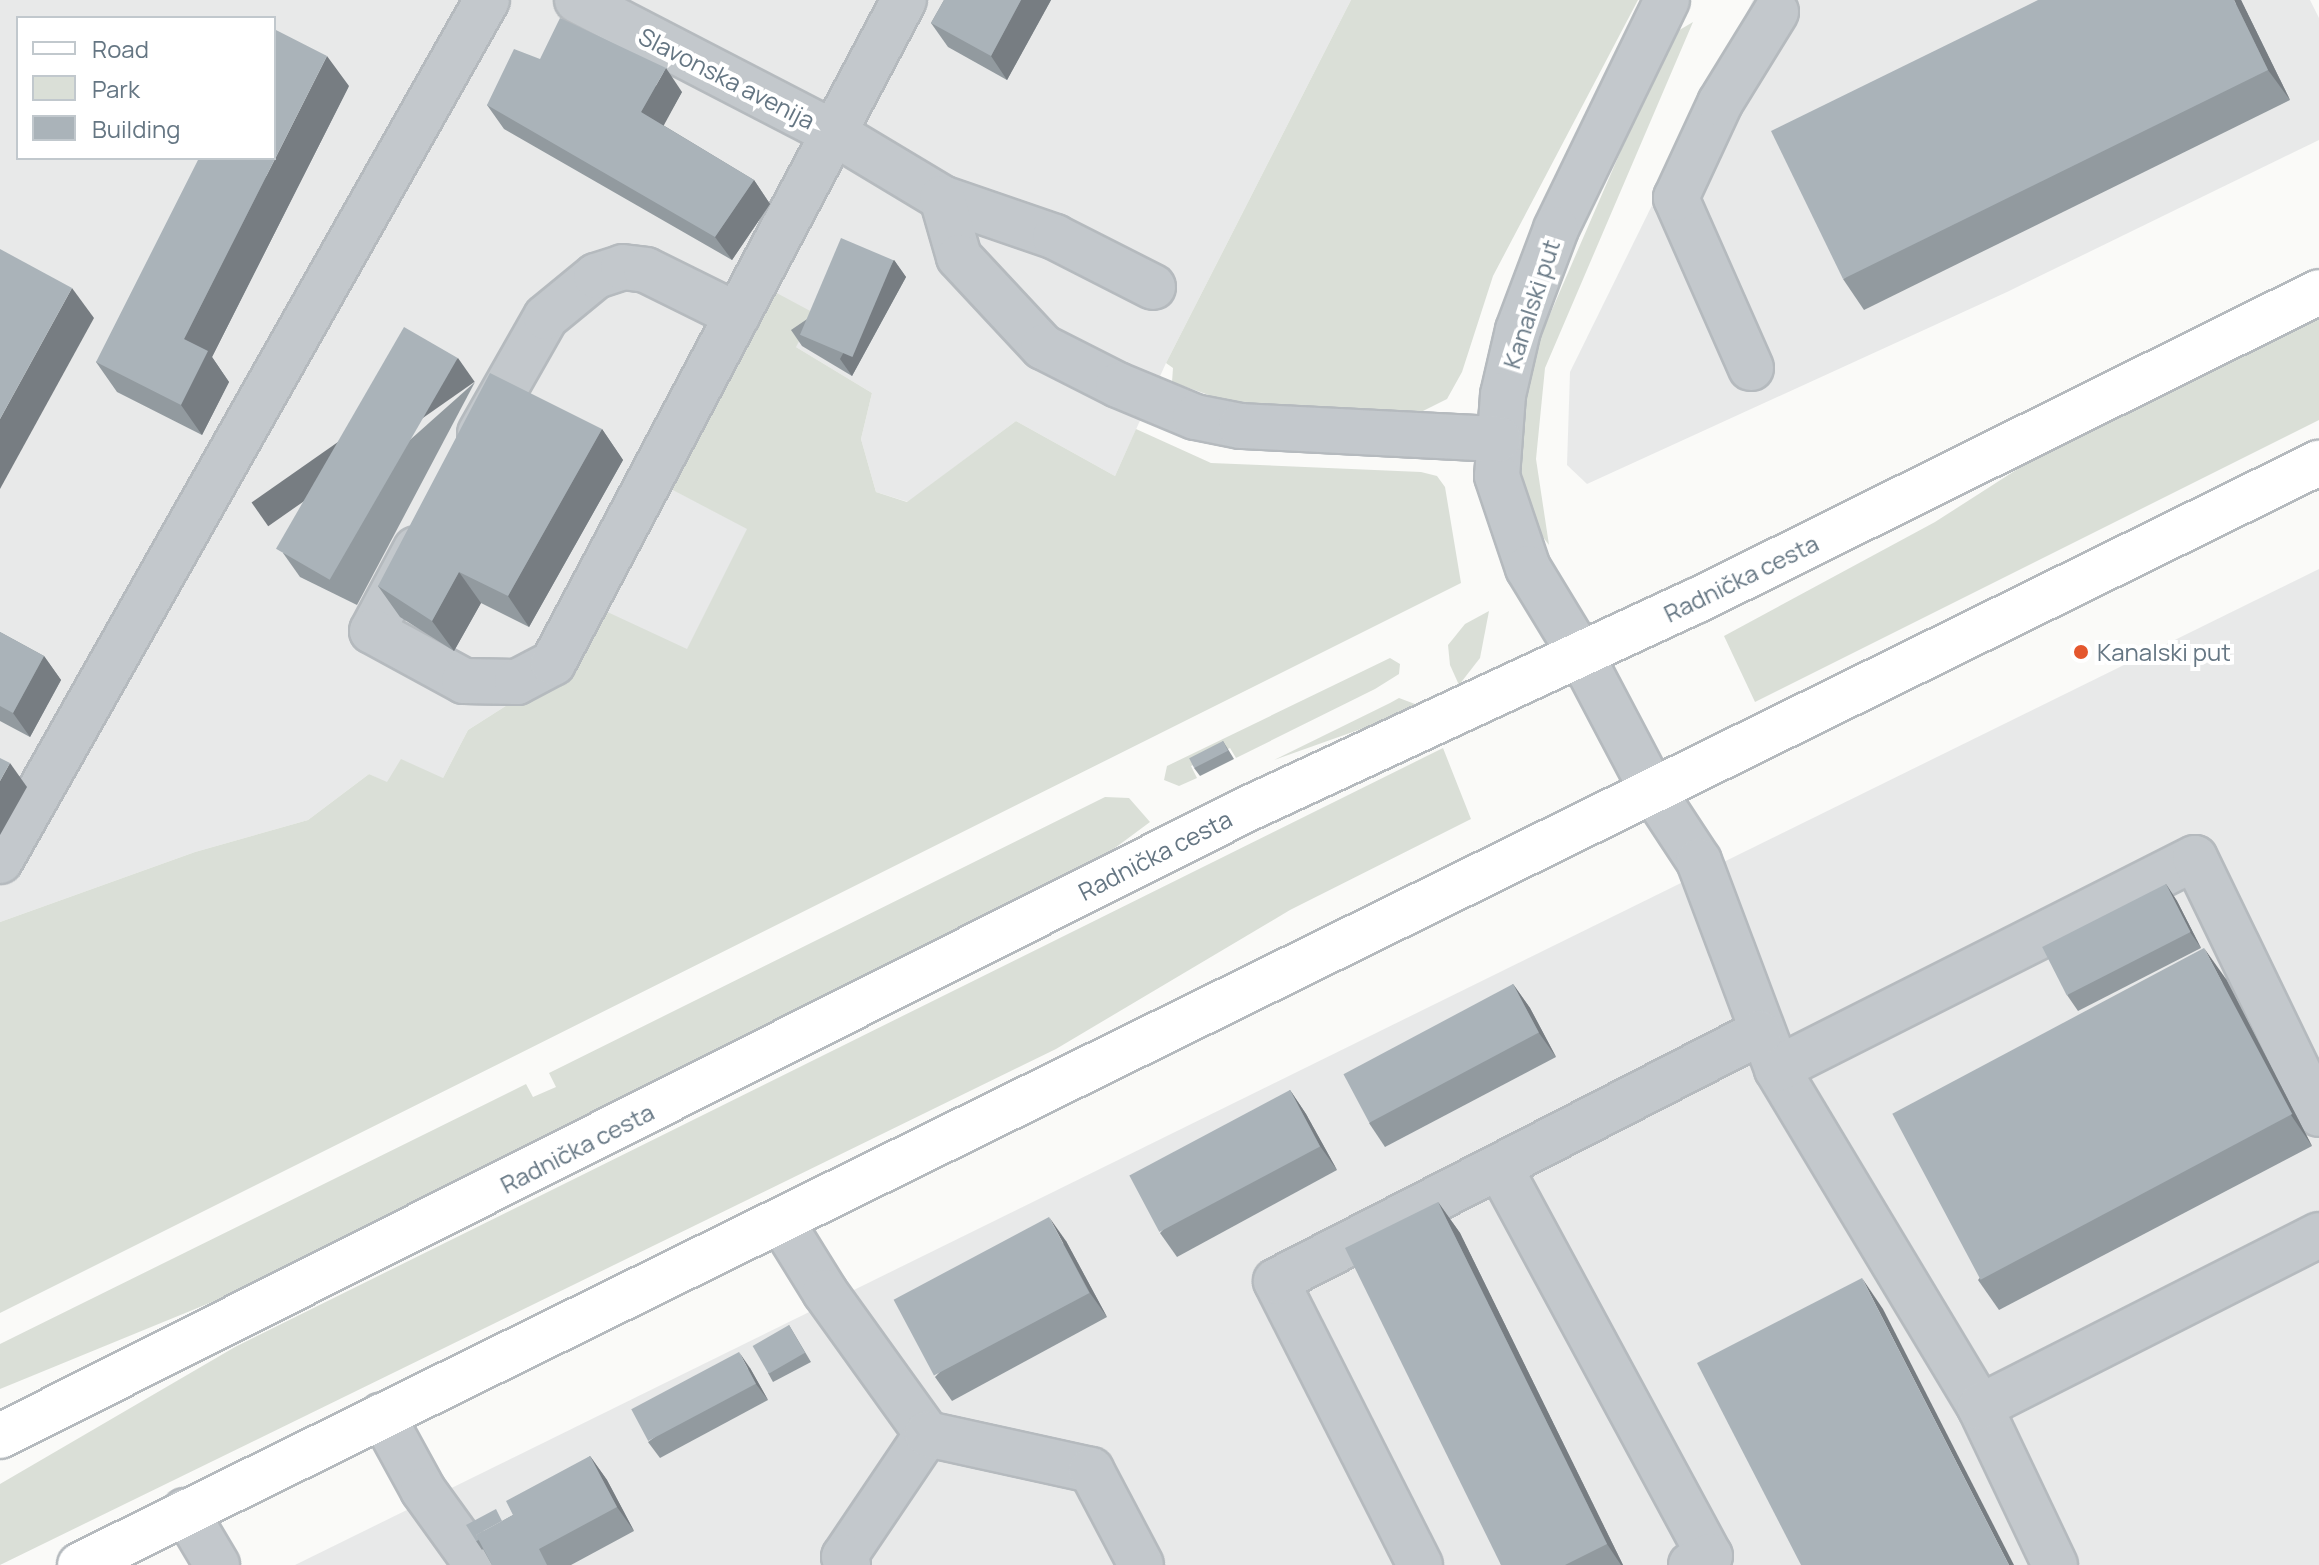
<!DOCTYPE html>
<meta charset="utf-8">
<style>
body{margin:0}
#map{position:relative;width:2319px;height:1565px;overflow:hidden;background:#fafaf8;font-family:Manrope,sans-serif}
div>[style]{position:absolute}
.built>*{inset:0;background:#e8e9e9}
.green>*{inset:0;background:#dadfd7}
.roads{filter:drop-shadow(2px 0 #b5babe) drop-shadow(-2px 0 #b5babe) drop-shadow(0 2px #b5babe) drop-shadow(0 -2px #b5babe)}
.minor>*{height:44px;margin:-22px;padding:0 22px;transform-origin:22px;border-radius:22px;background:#c3c8cc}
.major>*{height:44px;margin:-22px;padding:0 22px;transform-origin:22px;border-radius:22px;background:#fff}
.wall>*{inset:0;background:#929a9f}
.shaded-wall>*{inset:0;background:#777d82;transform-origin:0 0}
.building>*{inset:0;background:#aab3b9;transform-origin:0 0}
.dots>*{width:22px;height:22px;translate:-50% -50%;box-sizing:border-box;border:4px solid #fff;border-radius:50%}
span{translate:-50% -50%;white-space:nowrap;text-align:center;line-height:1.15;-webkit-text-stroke:8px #fff;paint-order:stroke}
.street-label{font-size:24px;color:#657683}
.poi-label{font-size:24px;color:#657683}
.left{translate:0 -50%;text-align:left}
.legend{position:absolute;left:16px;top:16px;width:260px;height:144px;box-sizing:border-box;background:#fff;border:2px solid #c1c8cd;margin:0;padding:10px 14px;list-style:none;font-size:24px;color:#657683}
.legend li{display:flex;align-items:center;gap:16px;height:40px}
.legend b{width:40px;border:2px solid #c1c8cd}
</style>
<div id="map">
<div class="built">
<div style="clip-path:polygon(evenodd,0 0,1351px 0,1166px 363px,1115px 476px,1016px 421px,908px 502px,876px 492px,861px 439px,872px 393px,796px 347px,670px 488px,748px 529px,687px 650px,556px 674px,468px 730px,443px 778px,387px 783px,369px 774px,308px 820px,195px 852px,0 922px,0 0,18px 18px,274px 18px,274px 158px,18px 158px,18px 18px)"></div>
<div style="clip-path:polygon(1753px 0,2310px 0,2319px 18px,2319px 140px,2007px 292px,1587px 484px,1567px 465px,1570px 372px)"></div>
<div style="clip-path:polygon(2319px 569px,2319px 1565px,295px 1565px)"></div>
</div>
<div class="green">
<div style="clip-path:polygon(1351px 0,1638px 0,1493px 276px,1462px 372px,1447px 399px,1419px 413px,1237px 405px,1172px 382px,1173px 368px,1166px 363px)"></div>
<div style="clip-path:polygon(1693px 22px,1545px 368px,1536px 459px,1549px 545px,1536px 528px,1521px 470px,1523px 394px,1535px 349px,1671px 35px)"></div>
<div style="clip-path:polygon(773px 291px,814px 313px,796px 347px,872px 393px,861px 439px,876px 492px,907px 502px,1016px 421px,1115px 476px,1136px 429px,1211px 463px,1421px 472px,1437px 476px,1445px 487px,1461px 583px,0 1313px,0 922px,195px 852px,308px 820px,369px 774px,387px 782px,401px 759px,443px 778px,468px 730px,556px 674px,601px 609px,687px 649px,747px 529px,669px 488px)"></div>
<div style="clip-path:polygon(2319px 313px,2319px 420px,1755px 702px,1724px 636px,1935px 522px,2038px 456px)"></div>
<div style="clip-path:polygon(1489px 611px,1480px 658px,1459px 685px,1450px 665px,1448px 645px,1465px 624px)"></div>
<div style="clip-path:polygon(1390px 658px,1400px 664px,1399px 674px,1375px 689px,1236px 758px,1230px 748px,1191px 766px,1197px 778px,1179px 786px,1164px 780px,1167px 766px)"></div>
<div style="clip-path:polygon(1399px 698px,1423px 707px,1274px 760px,1390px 703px)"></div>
<div style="clip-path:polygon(1443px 748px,1471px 819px,1290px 910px,1056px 1049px,0 1565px,0 1484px,235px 1347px)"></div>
<div style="clip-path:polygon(1105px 797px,1129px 798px,1150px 822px,1092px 865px,256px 1284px,0 1389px,0 1344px,526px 1084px,533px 1097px,556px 1087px,549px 1073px)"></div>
</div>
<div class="roads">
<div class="minor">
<div style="left:577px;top:0;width:289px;rotate:27.4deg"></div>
<div style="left:834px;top:133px;width:126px;rotate:31deg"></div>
<div style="left:942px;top:198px;width:120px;rotate:19deg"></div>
<div style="left:1055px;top:237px;width:110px;rotate:27deg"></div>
<div style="left:1667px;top:0;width:254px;rotate:115.9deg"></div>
<div style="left:1556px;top:229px;width:108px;rotate:110.6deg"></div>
<div style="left:1518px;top:330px;width:67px;rotate:103deg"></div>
<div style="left:1503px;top:395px;width:81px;rotate:94.2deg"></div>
<div style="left:1497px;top:476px;width:97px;rotate:71.4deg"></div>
<div style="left:1528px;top:568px;width:102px;rotate:58.7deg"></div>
<div style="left:1581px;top:655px;width:150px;rotate:62.2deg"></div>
<div style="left:1651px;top:788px;width:87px;rotate:56.7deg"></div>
<div style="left:1699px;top:861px;width:222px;rotate:69.4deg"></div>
<div style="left:1777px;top:1069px;width:394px;rotate:59deg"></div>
<div style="left:1980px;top:1407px;width:175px;rotate:64.6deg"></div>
<div style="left:942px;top:198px;width:61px;rotate:73.9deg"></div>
<div style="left:959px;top:257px;width:123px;rotate:47deg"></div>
<div style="left:1043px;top:347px;width:84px;rotate:26.9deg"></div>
<div style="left:1118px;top:385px;width:83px;rotate:22.6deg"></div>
<div style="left:1195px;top:417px;width:47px;rotate:11.1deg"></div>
<div style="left:1241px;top:426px;width:258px;rotate:2.9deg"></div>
<div style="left:1751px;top:368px;width:186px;rotate:-113.8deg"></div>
<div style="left:1676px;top:198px;width:105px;rotate:-65.1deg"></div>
<div style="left:1720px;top:103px;width:107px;rotate:-58.4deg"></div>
<div style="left:480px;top:433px;width:133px;rotate:-60.4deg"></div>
<div style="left:546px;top:317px;width:65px;rotate:-39.4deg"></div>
<div style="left:596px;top:276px;width:28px;rotate:-18deg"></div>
<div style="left:623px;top:267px;width:23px;rotate:7deg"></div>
<div style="left:646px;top:270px;width:102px;rotate:26.3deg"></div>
<div style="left:416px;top:549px;width:93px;rotate:118.2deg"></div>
<div style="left:372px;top:631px;width:105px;rotate:28.5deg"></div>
<div style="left:464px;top:681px;width:53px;rotate:1.1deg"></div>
<div style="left:517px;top:682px;width:41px;rotate:-27.8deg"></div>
<div style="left:553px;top:663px;width:750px;rotate:-62.1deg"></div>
<div style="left:0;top:861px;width:989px;rotate:-60.51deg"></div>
<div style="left:1777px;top:1069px;width:468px;rotate:-26.8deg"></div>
<div style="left:2195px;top:858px;width:284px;rotate:64.2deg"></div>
<div style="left:1501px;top:1170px;width:439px;rotate:61.6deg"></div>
<div style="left:1710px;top:1556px;width:21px;rotate:155deg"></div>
<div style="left:781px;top:1221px;width:84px;rotate:58.2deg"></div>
<div style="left:825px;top:1292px;width:175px;rotate:54.3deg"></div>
<div style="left:927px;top:1434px;width:148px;rotate:124deg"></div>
<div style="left:844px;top:1557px;width:9px;rotate:63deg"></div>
<div style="left:1980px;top:1407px;width:380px;rotate:-26.9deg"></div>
<div style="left:382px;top:1415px;width:85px;rotate:61.3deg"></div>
<div style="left:423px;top:1490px;width:92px;rotate:54.2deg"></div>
<div style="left:927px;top:1434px;width:168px;rotate:12.4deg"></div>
<div style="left:1091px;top:1470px;width:107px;rotate:62.2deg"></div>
<div style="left:185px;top:1511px;width:63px;rotate:59.3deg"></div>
<div style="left:1420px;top:1565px;width:318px;rotate:-116.9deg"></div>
<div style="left:1276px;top:1281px;width:543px;rotate:-27.18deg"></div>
</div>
<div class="major">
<div style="left:0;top:1436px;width:1394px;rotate:-26.69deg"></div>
<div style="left:1245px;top:810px;width:497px;rotate:-24.9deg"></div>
<div style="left:1696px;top:601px;width:695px;rotate:-26.38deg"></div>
<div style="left:80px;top:1565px;width:2496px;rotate:-26.21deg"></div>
</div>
</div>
<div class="wall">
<div style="clip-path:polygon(944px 0,1051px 0,1007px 80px,948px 47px,931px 23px)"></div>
<div style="clip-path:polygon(2241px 0,2290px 100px,1864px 310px,1843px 279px)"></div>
<div style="clip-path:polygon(540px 59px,682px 92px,663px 125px,754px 180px,770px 204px,732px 260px,504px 129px,487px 105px)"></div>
<div style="clip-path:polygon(349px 86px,212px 357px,229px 382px,202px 435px,117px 392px,96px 362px)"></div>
<div style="clip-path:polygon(894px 260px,906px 277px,852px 376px,802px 346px,791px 330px)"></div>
<div style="clip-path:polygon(475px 382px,357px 605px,300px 577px,283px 553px)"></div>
<div style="clip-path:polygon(602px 429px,623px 460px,529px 627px,481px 603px,454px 651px,400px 617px,378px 586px)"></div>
<div style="clip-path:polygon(0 632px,44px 656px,61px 680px,30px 737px,0 721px)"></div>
<div style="clip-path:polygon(1223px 741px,1234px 759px,1200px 776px,1194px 768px)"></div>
<div style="clip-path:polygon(2166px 884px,2177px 901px,2201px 948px,2078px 1011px,2067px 995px)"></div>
<div style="clip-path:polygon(2226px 979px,2312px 1146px,1999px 1310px,1978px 1280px)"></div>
<div style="clip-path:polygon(1513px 984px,1530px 1008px,1556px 1057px,1385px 1147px,1369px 1123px)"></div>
<div style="clip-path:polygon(1290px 1090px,1306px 1114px,1337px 1170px,1177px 1257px,1160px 1233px)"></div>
<div style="clip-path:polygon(1438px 1202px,1460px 1233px,1623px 1565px,1501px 1565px)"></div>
<div style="clip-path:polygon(1066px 1241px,1107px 1317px,952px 1401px,935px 1377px)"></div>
<div style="clip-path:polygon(789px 1325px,811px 1362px,773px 1382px,768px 1373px)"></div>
<div style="clip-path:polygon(750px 1368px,768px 1400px,660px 1458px,648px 1442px)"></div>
<div style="clip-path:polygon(590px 1456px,607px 1480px,634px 1531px,571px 1565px,492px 1565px,483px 1549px,482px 1550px,476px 1541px,504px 1520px,513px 1515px)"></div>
</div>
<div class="shaded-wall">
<div style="clip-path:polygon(1021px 0,1051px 0,1007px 80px,991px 56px)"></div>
<div style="clip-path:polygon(2234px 0,2241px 0,2290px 100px,2268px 70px)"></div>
<div style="clip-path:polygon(327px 56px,349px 86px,212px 357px,229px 382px,202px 435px,181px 405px,184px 339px)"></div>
<div style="clip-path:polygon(666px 68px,682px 92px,658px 136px,641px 112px)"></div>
<div style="clip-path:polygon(754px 180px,770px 204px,732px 260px,715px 237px)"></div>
<div style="clip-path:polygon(894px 260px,906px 277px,852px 376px,840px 359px)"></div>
<div style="clip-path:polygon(72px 288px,94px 318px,0 489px,0 419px)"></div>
<div style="left:458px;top:358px;width:29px;height:252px;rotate:55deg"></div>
<div style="clip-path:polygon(602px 429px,623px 460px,529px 627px,508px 596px)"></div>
<div style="clip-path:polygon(459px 572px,481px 603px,454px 651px,432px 621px)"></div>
<div style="clip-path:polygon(44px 656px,61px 680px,30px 737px,13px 713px)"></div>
<div style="clip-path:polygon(10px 763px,27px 787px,0 835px,0 781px)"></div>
<div style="clip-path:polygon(2166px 884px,2177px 901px,2201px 948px,2190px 932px)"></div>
<div style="clip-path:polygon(2204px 948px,2226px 979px,2312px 1146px,2291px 1115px)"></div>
<div style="clip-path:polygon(1513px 984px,1530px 1008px,1556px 1057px,1539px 1033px)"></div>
<div style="clip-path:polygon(1290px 1090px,1306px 1114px,1337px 1170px,1320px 1146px)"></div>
<div style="clip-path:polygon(1438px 1202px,1460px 1233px,1623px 1565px,1621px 1565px,1607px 1544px)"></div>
<div style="clip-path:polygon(1049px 1217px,1066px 1241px,1107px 1317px,1090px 1293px)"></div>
<div style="clip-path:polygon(1862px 1278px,1883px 1309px,2014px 1565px,2009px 1565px)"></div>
<div style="clip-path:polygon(739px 1352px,750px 1368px,768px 1400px,756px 1384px)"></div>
<div style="clip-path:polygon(590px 1456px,607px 1480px,634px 1531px,617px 1507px)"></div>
</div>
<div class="building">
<div style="clip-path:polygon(944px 0,1021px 0,991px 56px,931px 23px)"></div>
<div style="clip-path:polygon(2038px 0,2234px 0,2268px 70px,1843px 279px,1771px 131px)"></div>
<div style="clip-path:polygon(560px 18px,666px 68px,641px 112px,754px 180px,715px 237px,487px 105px,514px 49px,540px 59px)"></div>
<div style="clip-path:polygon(274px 29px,327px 56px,184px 339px,208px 351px,181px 405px,96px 362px,199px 158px,274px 158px)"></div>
<div style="left:841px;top:238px;width:57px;height:105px;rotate:23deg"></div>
<div style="clip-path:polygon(0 249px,72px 288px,0 419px)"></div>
<div style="left:404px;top:327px;width:62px;height:256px;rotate:30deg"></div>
<div style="clip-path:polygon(490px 373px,602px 429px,508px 596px,459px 572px,432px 621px,378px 586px)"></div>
<div style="clip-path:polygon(0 632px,44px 656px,13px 713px,0 706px)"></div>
<div style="left:1223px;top:741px;width:11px;height:38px;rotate:63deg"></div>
<div style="clip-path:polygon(0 758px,10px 763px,0 781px)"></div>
<div style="left:2166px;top:884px;width:54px;height:139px;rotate:63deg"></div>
<div style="left:2204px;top:948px;width:188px;height:353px;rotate:62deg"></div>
<div style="left:1513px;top:984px;width:55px;height:192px;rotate:62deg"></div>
<div style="left:1290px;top:1090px;width:64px;height:182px;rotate:62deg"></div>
<div style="clip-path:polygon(1438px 1202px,1607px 1544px,1565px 1565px,1501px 1565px,1345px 1248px)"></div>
<div style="left:1049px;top:1217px;width:86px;height:176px;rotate:62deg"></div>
<div style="clip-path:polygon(1862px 1278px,2009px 1565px,1801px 1565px,1697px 1363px)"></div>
<div style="left:789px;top:1325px;width:32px;height:42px;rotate:60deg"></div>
<div style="left:739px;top:1352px;width:36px;height:122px;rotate:62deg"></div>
<div style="clip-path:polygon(590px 1456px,617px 1507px,539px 1549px,547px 1565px,492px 1565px,476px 1535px,513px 1515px,506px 1501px)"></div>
<div style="clip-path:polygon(496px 1509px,502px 1521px,476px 1535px,479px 1540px,476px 1541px,466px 1525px)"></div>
</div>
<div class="dots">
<div style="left:2081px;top:652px;background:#e4572e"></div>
</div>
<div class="street-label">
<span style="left:727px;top:78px;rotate:27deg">Slavonska avenija</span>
<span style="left:1531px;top:304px;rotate:-72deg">Kanalski put</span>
<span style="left:1741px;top:578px;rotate:-26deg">Radnička cesta</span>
<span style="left:1155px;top:855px;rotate:-27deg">Radnička cesta</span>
<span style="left:577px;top:1148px;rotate:-27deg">Radnička cesta</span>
</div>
<div class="poi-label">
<span class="left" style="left:2097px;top:652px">Kanalski put</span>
</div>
<ul class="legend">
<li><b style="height:10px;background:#fff"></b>Road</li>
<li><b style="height:22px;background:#dadfd7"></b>Park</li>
<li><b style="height:22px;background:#aab3b9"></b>Building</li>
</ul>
</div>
